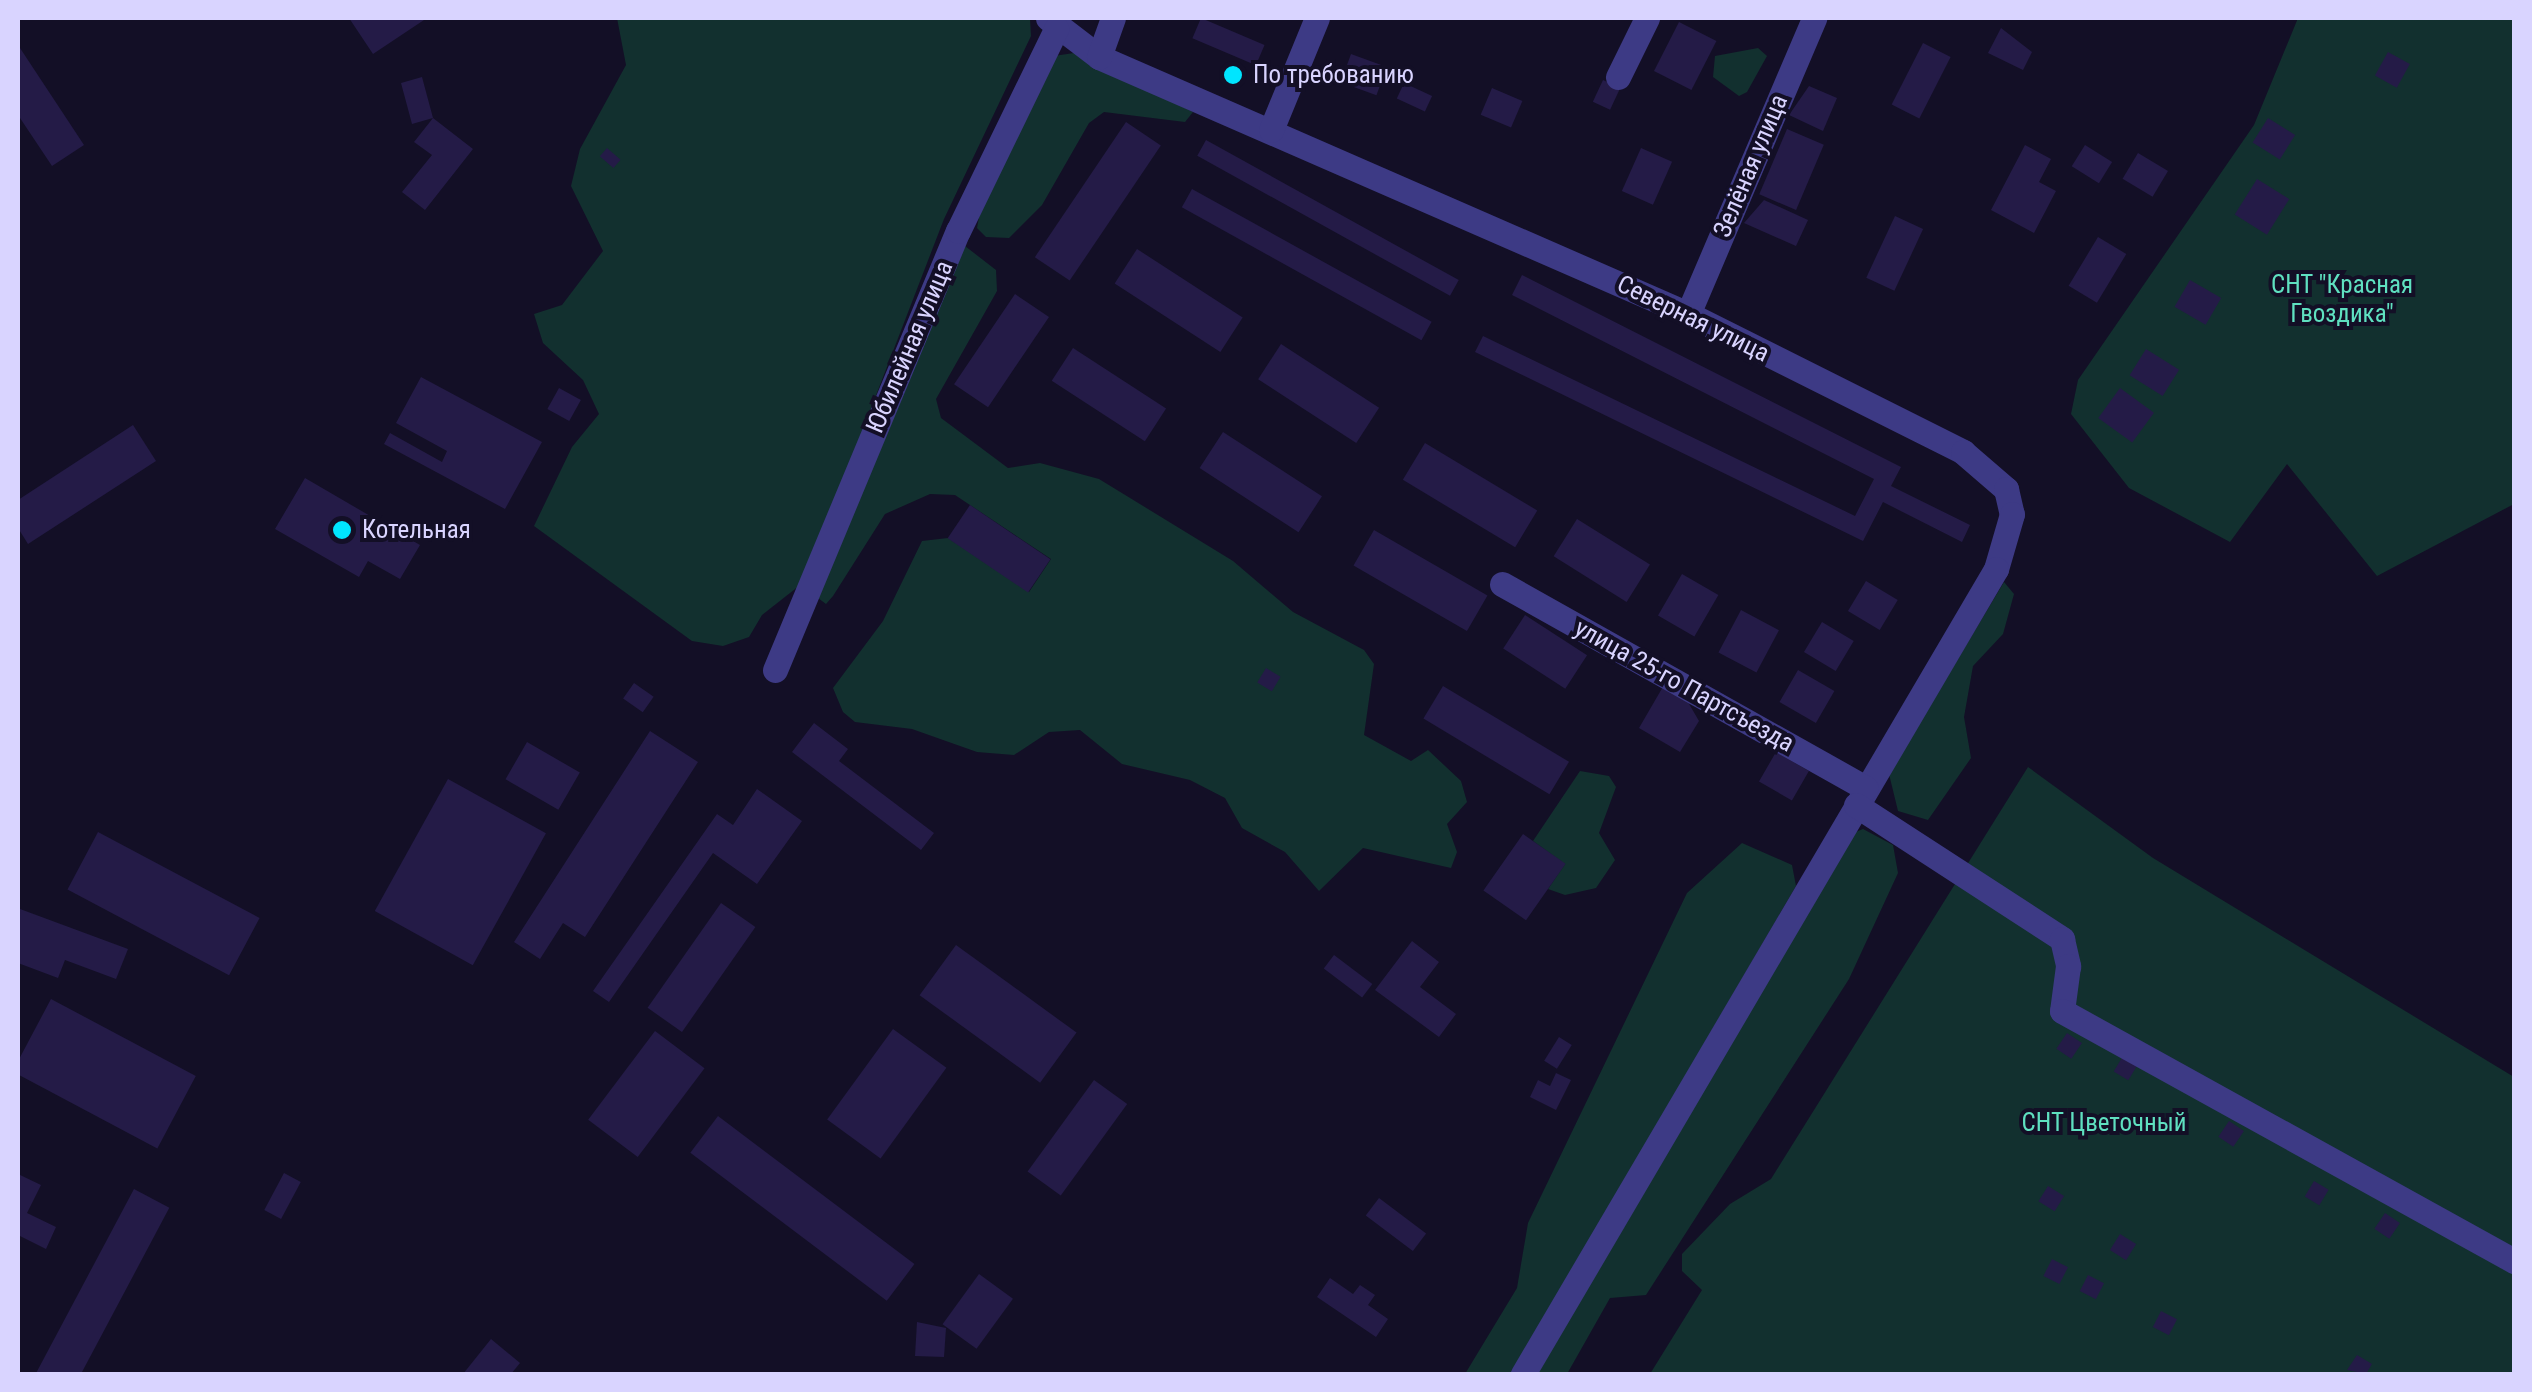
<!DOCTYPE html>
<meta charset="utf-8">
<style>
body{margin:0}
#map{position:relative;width:2532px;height:1392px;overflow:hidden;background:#130f26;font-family:"Roboto Condensed",sans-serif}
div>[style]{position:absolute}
.green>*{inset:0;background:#12302f}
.building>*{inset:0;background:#241b47;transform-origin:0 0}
.minor>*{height:25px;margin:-12.5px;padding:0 12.5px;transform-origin:12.5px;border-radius:12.5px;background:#3d3a85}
.dots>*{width:28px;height:28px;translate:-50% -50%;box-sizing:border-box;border:5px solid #130f26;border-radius:50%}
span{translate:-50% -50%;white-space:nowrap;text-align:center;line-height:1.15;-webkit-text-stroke:8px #130f26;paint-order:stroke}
.poi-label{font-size:25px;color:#d9d4ff}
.left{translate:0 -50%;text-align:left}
.street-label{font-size:25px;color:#d9d4ff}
.park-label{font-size:25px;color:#5fe0c0}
.frame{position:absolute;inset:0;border:20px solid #d9d4ff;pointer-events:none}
</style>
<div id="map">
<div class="green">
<div style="clip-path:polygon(617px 18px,1030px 18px,1031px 36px,944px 219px,804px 582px,762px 615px,749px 637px,723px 646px,692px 641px,534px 526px,572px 447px,599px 414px,583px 380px,543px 343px,534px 314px,562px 305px,603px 251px,571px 186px,580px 149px,626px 65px)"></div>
<div style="clip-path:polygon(2298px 18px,2514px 18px,2514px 504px,2377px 576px,2287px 464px,2230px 542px,2129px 488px,2071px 414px,2078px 380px,2254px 125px)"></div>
<div style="clip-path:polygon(1758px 48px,1767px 56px,1747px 92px,1739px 96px,1713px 77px,1715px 56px)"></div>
<div style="clip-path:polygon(1074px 53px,1193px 112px,1185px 122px,1104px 112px,1089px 123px,1042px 205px,1009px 238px,986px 237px,977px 228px,983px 196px,1047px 57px)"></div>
<div style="clip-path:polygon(965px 246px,996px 270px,997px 291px,936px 399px,941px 418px,1008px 468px,1040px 463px,1099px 479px,1233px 561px,1293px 612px,1364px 650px,1374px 664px,1364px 735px,1411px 761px,1428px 750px,1461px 781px,1467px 802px,1447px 824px,1457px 852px,1451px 868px,1363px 848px,1319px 891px,1285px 852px,1242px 828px,1225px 798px,1190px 780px,1122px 764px,1080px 730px,1049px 732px,1014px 755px,977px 752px,912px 729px,855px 722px,843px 712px,833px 688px,883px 621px,922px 541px,948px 538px,1029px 592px,1051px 559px,955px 495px,930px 494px,885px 514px,833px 596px,826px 604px,818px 598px)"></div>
<div style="clip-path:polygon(2004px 582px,2014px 594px,2003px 634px,1973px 666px,1964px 717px,1971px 758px,1928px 820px,1898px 811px,1889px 774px)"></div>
<div style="clip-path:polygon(2028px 767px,2153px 858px,2514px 1077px,2514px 1374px,1650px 1374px,1702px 1290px,1682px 1271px,1682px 1254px,1730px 1204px,1771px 1179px)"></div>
<div style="clip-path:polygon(1580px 771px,1609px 776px,1616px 787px,1599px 833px,1615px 860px,1596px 888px,1565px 895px,1548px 889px,1565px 864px,1533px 841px)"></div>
<div style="clip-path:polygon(1863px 829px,1893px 845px,1898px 873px,1849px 979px,1646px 1295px,1610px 1298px,1567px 1374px,1529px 1374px,1846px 836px)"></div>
<div style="clip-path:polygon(1742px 843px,1792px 865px,1796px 886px,1511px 1374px,1465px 1374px,1517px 1288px,1528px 1223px,1687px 893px)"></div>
</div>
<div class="building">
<div style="clip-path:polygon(349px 18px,427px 18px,373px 54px)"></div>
<div style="left:1201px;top:18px;width:69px;height:22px;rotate:23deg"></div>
<div style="left:1679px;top:22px;width:42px;height:55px;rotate:27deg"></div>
<div style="clip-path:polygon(2001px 28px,2032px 52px,2023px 70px,1988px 53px)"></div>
<div style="left:1923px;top:43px;width:31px;height:69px;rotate:27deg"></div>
<div style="clip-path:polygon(18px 45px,84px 145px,52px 166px,18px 115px)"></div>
<div style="left:2388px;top:52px;width:25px;height:27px;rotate:29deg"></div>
<div style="left:1351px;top:54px;width:38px;height:30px;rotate:20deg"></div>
<div style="clip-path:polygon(422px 77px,433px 118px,473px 149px,425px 210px,402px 192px,432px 155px,414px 142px,433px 118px,412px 124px,401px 83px)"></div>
<div style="left:1603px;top:80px;width:19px;height:24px;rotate:25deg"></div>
<div style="left:1404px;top:83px;width:31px;height:17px;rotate:25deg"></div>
<div style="clip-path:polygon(1809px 86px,1837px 98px,1823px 131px,1789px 115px)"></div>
<div style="left:1492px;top:88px;width:33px;height:29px;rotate:23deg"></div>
<div style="left:2268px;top:118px;width:32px;height:29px;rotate:32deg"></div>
<div style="left:1126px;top:122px;width:42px;height:163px;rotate:34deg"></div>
<div style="left:1787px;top:129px;width:40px;height:71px;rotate:23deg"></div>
<div style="left:1206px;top:140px;width:289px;height:18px;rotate:29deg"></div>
<div style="clip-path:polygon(2025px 145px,2051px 159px,2039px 182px,2056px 191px,2034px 233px,1991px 210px)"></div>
<div style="left:2085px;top:145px;width:32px;height:25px;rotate:32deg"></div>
<div style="left:607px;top:148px;width:18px;height:11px;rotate:41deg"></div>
<div style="left:1641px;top:148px;width:34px;height:47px;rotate:24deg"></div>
<div style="left:2138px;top:153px;width:35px;height:30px;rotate:31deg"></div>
<div style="left:2257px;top:179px;width:38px;height:42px;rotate:32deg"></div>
<div style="left:1192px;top:189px;width:274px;height:21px;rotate:29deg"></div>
<div style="clip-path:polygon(1764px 200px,1808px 220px,1796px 246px,1744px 223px)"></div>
<div style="left:1895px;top:216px;width:31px;height:68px;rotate:25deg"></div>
<div style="left:2098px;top:237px;width:33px;height:57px;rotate:31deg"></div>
<div style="left:1137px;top:249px;width:126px;height:41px;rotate:33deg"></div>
<div style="clip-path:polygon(1522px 275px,1901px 467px,1891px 486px,1970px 525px,1962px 542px,1883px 502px,1863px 541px,1475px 352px,1483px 336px,1855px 516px,1874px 479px,1512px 295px)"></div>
<div style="left:2190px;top:280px;width:36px;height:31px;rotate:30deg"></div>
<div style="left:1015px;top:294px;width:41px;height:109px;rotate:34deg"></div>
<div style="left:1281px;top:344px;width:117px;height:42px;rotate:33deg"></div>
<div style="left:1073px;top:348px;width:111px;height:39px;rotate:33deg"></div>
<div style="left:2146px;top:349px;width:39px;height:31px;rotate:32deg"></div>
<div style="clip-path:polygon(421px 377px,542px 442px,505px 509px,384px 444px,390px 433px,442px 462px,447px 451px,396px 423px)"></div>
<div style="left:559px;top:388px;width:25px;height:24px;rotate:29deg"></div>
<div style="left:2120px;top:388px;width:42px;height:37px;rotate:36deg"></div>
<div style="clip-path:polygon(133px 425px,156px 461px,28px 544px,18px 528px,18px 500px)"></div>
<div style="left:1223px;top:432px;width:118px;height:43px;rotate:33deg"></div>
<div style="left:1425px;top:443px;width:131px;height:43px;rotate:31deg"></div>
<div style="clip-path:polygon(305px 478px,420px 545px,400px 579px,368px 561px,359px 577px,275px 529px)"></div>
<div style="left:970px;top:505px;width:97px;height:40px;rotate:34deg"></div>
<div style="left:1577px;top:519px;width:86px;height:44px;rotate:32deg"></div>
<div style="left:1374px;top:530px;width:131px;height:41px;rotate:30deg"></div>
<div style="left:1682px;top:574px;width:42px;height:48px;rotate:30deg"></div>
<div style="left:1866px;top:581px;width:37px;height:35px;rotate:31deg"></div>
<div style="left:1741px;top:610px;width:43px;height:48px;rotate:28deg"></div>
<div style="left:1525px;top:615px;width:74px;height:40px;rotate:33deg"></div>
<div style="left:1822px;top:622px;width:37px;height:35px;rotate:31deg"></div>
<div style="left:1266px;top:668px;width:17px;height:17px;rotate:31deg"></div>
<div style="left:1798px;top:670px;width:42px;height:37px;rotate:30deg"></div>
<div style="left:634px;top:683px;width:24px;height:19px;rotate:35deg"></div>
<div style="clip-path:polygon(1664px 685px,1685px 697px,1699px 721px,1680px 752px,1639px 728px)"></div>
<div style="left:1443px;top:686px;width:147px;height:38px;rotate:31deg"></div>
<div style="clip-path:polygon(814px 723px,848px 749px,839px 761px,934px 833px,921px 850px,792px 752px)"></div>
<div style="clip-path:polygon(650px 731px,698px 762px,585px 937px,563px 923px,540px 959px,514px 942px)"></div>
<div style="left:527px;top:742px;width:61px;height:43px;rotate:30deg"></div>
<div style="left:1776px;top:752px;width:38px;height:34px;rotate:30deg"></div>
<div style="left:448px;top:779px;width:112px;height:151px;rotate:29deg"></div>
<div style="clip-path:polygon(757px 789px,802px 821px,757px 884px,713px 853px,609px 1002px,593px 991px,717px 814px,733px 825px)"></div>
<div style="left:98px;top:832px;width:183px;height:65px;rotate:28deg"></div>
<div style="left:1523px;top:834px;width:52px;height:69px;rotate:35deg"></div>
<div style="left:721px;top:903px;width:42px;height:128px;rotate:35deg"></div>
<div style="clip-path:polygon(20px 909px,128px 949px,116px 979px,65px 960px,58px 978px,18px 963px)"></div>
<div style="clip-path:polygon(1412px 941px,1439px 962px,1420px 987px,1456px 1014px,1439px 1037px,1375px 990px)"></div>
<div style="left:956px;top:945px;width:149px;height:62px;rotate:36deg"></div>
<div style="left:1334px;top:955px;width:48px;height:17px;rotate:37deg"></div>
<div style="left:51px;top:999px;width:164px;height:82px;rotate:28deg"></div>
<div style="left:893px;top:1029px;width:66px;height:112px;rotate:36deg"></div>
<div style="left:655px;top:1031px;width:62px;height:111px;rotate:37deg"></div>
<div style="left:2067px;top:1033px;width:18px;height:19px;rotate:34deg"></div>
<div style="left:1559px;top:1037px;width:15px;height:28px;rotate:32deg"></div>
<div style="left:2123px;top:1056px;width:17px;height:18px;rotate:31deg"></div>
<div style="clip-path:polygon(1556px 1073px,1571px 1080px,1556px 1110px,1530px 1097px,1538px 1080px,1550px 1086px)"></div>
<div style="left:1094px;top:1080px;width:41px;height:113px;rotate:36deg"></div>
<div style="left:718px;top:1116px;width:246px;height:46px;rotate:37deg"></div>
<div style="left:2229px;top:1121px;width:18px;height:19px;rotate:34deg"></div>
<div style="left:284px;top:1173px;width:19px;height:42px;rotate:28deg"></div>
<div style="clip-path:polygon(18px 1174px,41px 1185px,27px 1213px,56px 1227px,46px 1249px,18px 1235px)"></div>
<div style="left:2314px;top:1181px;width:17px;height:18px;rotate:31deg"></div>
<div style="left:2048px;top:1186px;width:19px;height:18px;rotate:32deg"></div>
<div style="left:134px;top:1189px;width:40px;height:211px;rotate:28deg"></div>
<div style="left:1379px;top:1198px;width:59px;height:22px;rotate:37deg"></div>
<div style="left:2385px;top:1213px;width:18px;height:19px;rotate:34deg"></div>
<div style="left:2120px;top:1234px;width:19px;height:19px;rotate:32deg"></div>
<div style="left:2052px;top:1259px;width:18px;height:19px;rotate:27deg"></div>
<div style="left:979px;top:1274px;width:42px;height:62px;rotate:36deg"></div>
<div style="left:2088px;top:1275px;width:18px;height:18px;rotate:27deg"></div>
<div style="clip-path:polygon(1330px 1278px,1353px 1294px,1360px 1285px,1375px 1295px,1368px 1305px,1388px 1319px,1376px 1337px,1317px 1297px)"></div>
<div style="left:2161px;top:1311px;width:18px;height:18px;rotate:27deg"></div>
<div style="clip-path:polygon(917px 1322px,946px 1328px,944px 1357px,915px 1356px)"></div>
<div style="clip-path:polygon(491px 1339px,520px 1363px,511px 1374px,463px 1374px)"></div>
<div style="clip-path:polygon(2357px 1355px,2372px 1364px,2366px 1374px,2347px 1370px)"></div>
</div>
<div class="minor">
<div style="left:1048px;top:18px;width:64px;rotate:37.4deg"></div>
<div style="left:1099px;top:57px;width:643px;rotate:23.57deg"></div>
<div style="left:1688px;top:314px;width:308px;rotate:26.6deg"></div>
<div style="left:1963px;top:452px;width:57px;rotate:40.7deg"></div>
<div style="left:2006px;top:489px;width:26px;rotate:77deg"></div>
<div style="left:2012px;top:514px;width:57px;rotate:106.2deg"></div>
<div style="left:1996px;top:569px;width:934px;rotate:120.44deg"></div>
<div style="left:1099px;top:57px;width:41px;rotate:-70.3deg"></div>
<div style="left:1618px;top:77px;width:66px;rotate:-63.8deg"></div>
<div style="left:1271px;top:130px;width:121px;rotate:-67.7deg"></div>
<div style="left:1688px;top:314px;width:322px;rotate:-66.9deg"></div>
<div style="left:1502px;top:584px;width:417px;rotate:29.3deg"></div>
<div style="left:775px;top:670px;width:476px;rotate:-67.4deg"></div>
<div style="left:958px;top:231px;width:225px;rotate:-64.1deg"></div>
<div style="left:1856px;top:805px;width:246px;rotate:33deg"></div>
<div style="left:2062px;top:939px;width:28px;rotate:77deg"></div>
<div style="left:2068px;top:966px;width:45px;rotate:97.6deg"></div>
<div style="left:2062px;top:1011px;width:517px;rotate:28.95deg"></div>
</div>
<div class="dots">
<div style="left:1233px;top:75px;background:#00e5ff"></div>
<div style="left:342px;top:530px;background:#00e5ff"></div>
</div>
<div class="poi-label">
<span class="left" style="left:1253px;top:75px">По требованию</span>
<span class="left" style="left:362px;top:530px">Котельная</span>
</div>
<div class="street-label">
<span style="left:1751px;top:166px;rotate:-67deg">Зелёная улица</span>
<span style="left:1693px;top:319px;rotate:26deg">Северная улица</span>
<span style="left:910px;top:347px;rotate:-67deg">Юбилейная улица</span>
<span style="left:1684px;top:686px;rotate:29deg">улица 25-го Партсъезда</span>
</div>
<div class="park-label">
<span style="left:2342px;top:300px">СНТ "Красная<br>Гвоздика"</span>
<span style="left:2104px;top:1123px">СНТ Цветочный</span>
</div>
<div class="frame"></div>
</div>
